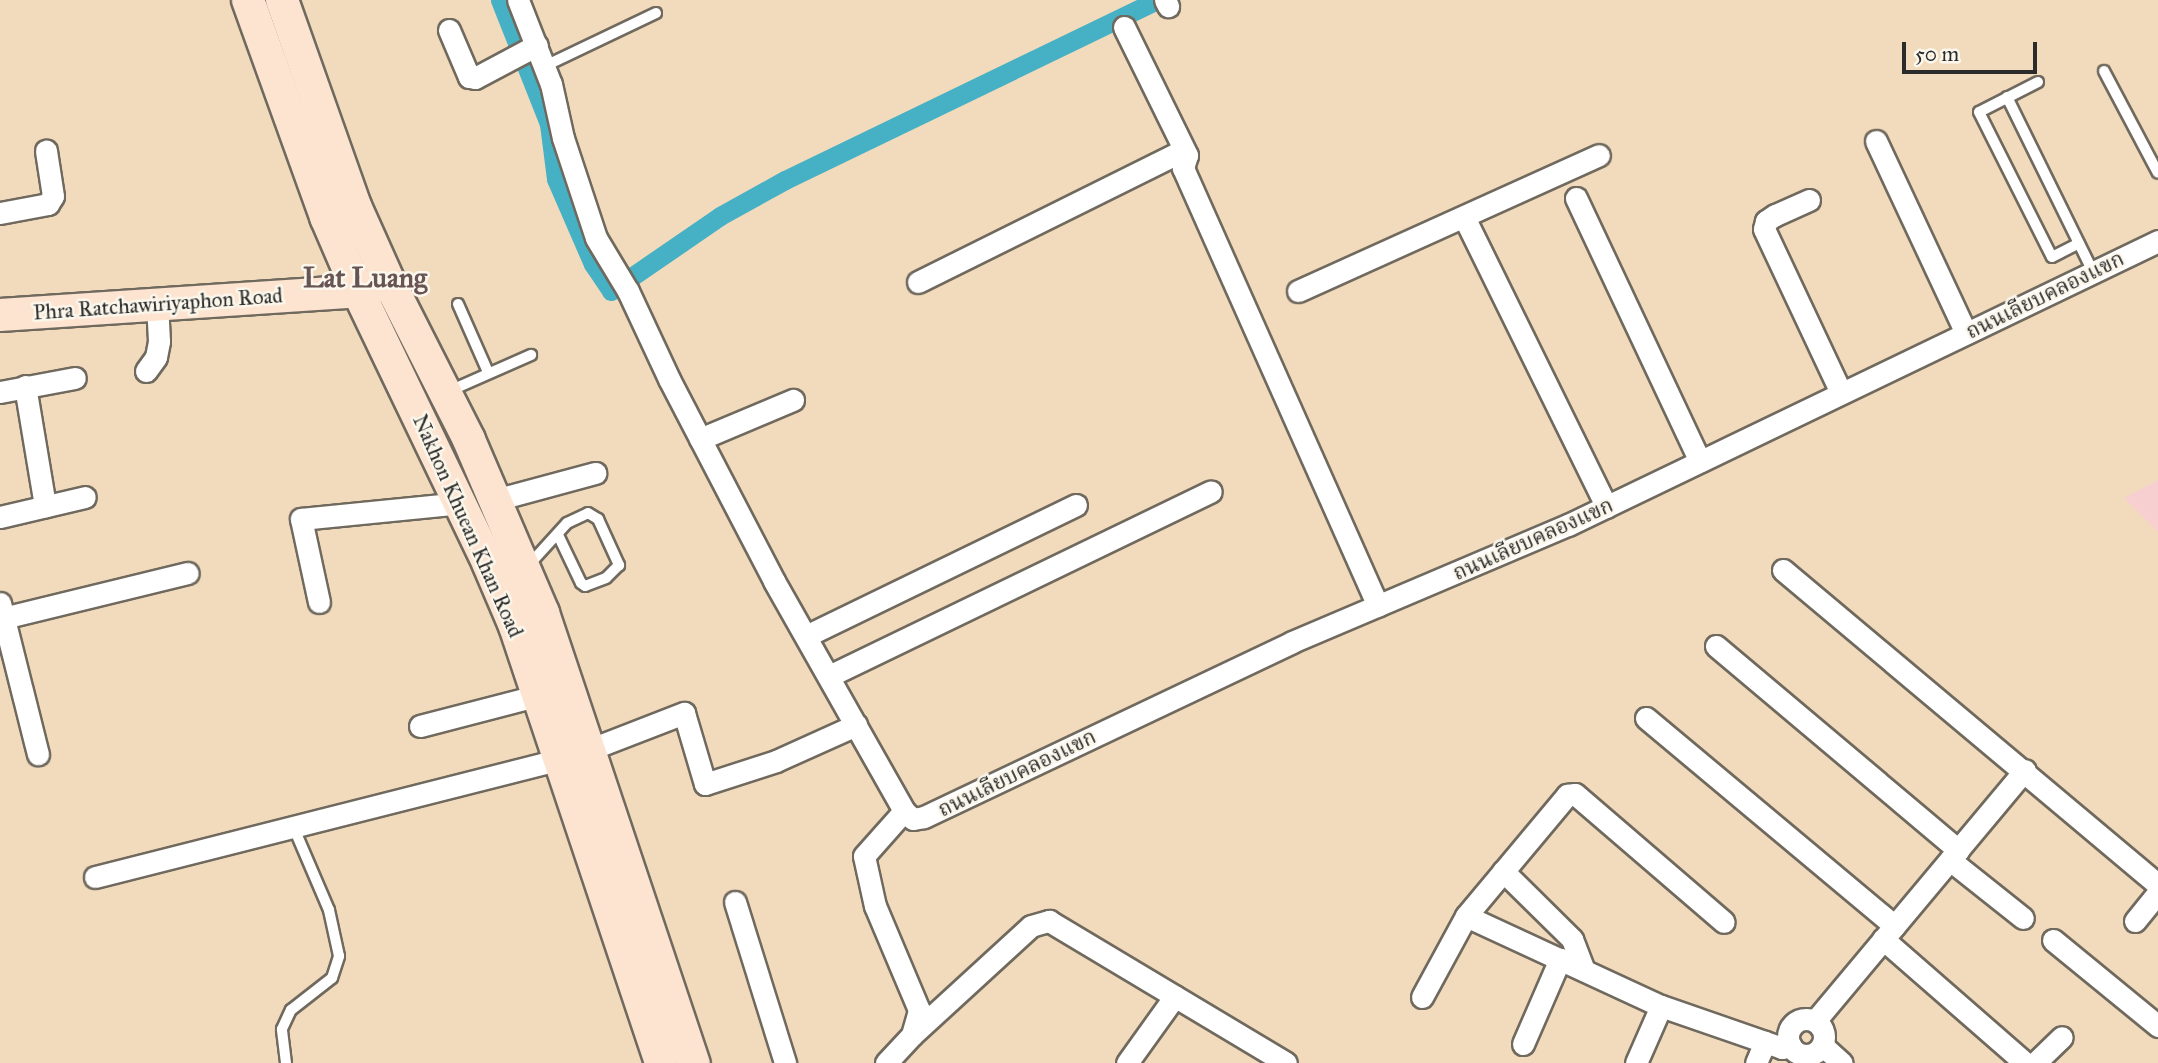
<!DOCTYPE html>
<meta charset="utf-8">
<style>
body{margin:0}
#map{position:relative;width:2158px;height:1063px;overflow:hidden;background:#f1dbbc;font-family:"IM FELL Great Primer","Noto Serif Thai",serif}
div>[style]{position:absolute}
.built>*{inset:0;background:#f7cfd0}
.canal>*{height:19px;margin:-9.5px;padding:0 9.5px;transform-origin:9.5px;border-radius:9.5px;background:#46b0c4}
.roads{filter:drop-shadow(2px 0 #70695e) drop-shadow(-2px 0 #70695e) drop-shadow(0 2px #70695e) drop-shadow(0 -2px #70695e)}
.lane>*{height:10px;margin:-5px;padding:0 5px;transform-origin:5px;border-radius:5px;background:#fff}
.street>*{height:21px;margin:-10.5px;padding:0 10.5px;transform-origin:10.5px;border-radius:10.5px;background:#fff}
.street>.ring{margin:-10.5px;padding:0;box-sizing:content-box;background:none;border:21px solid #fff;border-radius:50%}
.secondary>*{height:32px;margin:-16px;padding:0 16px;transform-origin:16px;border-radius:16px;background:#fde4d0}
span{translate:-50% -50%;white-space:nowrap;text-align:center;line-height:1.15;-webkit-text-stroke:5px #fbf7ec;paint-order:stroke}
.street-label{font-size:21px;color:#2b2b2b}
.district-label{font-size:28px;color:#675453;font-weight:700}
.scale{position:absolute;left:1902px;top:42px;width:135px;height:32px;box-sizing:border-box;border:4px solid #2b2b2b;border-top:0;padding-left:9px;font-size:21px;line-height:24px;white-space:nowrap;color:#2b2b2b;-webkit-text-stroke:5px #fbf7ec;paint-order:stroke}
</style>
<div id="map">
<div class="built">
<div style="clip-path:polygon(2158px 480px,2158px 532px,2124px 498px)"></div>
</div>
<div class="canal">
<div style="left:500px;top:0;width:133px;rotate:68.4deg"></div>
<div style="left:549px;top:124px;width:55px;rotate:82.7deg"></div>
<div style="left:556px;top:179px;width:93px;rotate:66.5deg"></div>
<div style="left:593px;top:264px;width:32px;rotate:56deg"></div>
<div style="left:611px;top:291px;width:132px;rotate:-34.5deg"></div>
<div style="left:720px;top:216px;width:74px;rotate:-29deg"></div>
<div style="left:785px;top:180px;width:414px;rotate:-25.8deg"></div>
</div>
<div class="roads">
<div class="lane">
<div style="left:545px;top:66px;width:123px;rotate:-25.5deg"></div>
<div style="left:2104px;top:71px;width:115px;rotate:62.1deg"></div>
<div style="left:2038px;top:82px;width:66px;rotate:153deg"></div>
<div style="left:1979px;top:112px;width:162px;rotate:63.3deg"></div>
<div style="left:2052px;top:257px;width:30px;rotate:-27deg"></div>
<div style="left:2007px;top:97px;width:195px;rotate:63.8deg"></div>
<div style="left:458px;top:304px;width:74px;rotate:66.2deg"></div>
<div style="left:447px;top:392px;width:92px;rotate:-23.8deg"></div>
<div style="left:527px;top:567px;width:59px;rotate:-47.7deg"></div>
<div style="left:567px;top:523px;width:23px;rotate:-25deg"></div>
<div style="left:588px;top:513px;width:12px;rotate:31deg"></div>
<div style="left:598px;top:519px;width:51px;rotate:65.5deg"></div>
<div style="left:619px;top:565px;width:18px;rotate:135deg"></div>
<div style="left:606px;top:578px;width:22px;rotate:159deg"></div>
<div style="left:585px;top:586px;width:5px;rotate:-143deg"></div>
<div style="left:581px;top:583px;width:53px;rotate:-115.6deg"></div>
<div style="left:286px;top:1063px;width:34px;rotate:-97deg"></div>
<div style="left:282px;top:1029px;width:21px;rotate:-65deg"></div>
<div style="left:291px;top:1010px;width:52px;rotate:-38deg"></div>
<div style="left:332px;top:978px;width:23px;rotate:-72deg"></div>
<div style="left:339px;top:956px;width:47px;rotate:-102.3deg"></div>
<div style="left:329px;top:910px;width:91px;rotate:-113.2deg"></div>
</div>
<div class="street">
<div style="left:518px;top:0;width:90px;rotate:68.6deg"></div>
<div style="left:551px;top:84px;width:55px;rotate:77.5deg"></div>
<div style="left:563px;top:138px;width:105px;rotate:71.7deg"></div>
<div style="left:596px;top:238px;width:62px;rotate:58.9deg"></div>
<div style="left:628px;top:291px;width:97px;rotate:65deg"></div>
<div style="left:669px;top:379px;width:228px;rotate:62.5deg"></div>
<div style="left:774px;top:581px;width:264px;rotate:60.5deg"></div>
<div style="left:904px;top:811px;width:12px;rotate:42deg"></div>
<div style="left:913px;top:819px;width:11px;rotate:-10deg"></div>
<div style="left:924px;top:817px;width:407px;rotate:-25.4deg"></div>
<div style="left:1292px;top:642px;width:300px;rotate:-23deg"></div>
<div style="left:1568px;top:525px;width:655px;rotate:-25.7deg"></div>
<div style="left:1165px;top:0;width:7px;rotate:63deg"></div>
<div style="left:1124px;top:27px;width:143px;rotate:63.8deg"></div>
<div style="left:1187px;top:155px;width:14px;rotate:107deg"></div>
<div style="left:1183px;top:168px;width:479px;rotate:66deg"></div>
<div style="left:449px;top:30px;width:51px;rotate:66.9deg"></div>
<div style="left:469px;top:77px;width:6px;rotate:9deg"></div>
<div style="left:475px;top:78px;width:70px;rotate:-28deg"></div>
<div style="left:1876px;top:141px;width:212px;rotate:64.9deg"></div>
<div style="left:1576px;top:198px;width:291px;rotate:64.8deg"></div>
<div style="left:1809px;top:200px;width:37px;rotate:156deg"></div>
<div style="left:1775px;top:215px;width:11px;rotate:146deg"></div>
<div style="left:1766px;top:221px;width:8px;rotate:104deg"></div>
<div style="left:1764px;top:229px;width:181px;rotate:64.8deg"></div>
<div style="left:0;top:213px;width:49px;rotate:-10.6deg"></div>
<div style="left:48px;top:204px;width:9px;rotate:-58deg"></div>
<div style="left:53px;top:196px;width:46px;rotate:-98.8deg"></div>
<div style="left:1464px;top:217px;width:323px;rotate:63.8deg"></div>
<div style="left:918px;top:282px;width:297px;rotate:-26.4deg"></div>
<div style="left:1298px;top:291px;width:330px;rotate:-24.3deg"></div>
<div style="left:146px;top:371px;width:17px;rotate:-54deg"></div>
<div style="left:156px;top:357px;width:16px;rotate:-79deg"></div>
<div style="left:159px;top:341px;width:38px;rotate:-93deg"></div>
<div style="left:25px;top:386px;width:122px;rotate:80.5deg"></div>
<div style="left:0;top:392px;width:76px;rotate:-10.6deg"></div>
<div style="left:700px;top:439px;width:101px;rotate:-22.8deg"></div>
<div style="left:495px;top:500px;width:104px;rotate:-15.1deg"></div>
<div style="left:0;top:517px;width:87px;rotate:-13.2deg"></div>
<div style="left:1783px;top:570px;width:490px;rotate:40deg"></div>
<div style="left:319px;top:602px;width:85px;rotate:-102.2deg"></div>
<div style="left:301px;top:519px;width:161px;rotate:-5.7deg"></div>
<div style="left:0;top:603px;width:156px;rotate:75.9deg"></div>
<div style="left:3px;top:618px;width:190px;rotate:-13.7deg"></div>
<div style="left:806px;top:636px;width:300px;rotate:-25.9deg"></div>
<div style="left:1716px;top:646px;width:317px;rotate:40.1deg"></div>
<div style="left:829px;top:676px;width:424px;rotate:-25.8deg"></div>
<div style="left:1646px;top:718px;width:324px;rotate:39.9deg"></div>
<div style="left:420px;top:726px;width:124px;rotate:-14.5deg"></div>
<div style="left:591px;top:749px;width:100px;rotate:-21.2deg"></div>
<div style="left:684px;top:713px;width:74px;rotate:73.5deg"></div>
<div style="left:705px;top:784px;width:75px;rotate:-17.9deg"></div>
<div style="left:776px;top:761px;width:88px;rotate:-24.2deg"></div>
<div style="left:1950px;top:860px;width:93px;rotate:38.5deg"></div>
<div style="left:1503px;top:871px;width:97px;rotate:44.6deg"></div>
<div style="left:1572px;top:939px;width:33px;rotate:69deg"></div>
<div style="left:95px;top:877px;width:481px;rotate:-14.2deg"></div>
<div style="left:735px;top:902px;width:169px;rotate:72.7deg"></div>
<div style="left:1466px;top:916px;width:215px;rotate:24.8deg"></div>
<div style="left:1661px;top:1006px;width:128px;rotate:19.1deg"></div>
<div style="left:1782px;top:1048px;width:9px;rotate:-13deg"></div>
<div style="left:2135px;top:921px;width:36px;rotate:-51deg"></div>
<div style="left:1883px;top:939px;width:189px;rotate:41.1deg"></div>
<div style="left:2053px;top:940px;width:136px;rotate:39.3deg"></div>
<div style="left:1422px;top:997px;width:92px;rotate:-61.5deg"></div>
<div style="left:1466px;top:916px;width:158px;rotate:-50.1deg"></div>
<div style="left:1567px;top:795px;width:8px;rotate:-7deg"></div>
<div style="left:1575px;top:794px;width:196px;rotate:40.7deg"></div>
<div class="ring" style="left:1788px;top:1019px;width:15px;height:15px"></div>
<div style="left:1815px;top:1021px;width:327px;rotate:-50.1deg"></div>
<div style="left:912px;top:1035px;width:161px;rotate:-42.5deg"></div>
<div style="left:1031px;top:926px;width:19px;rotate:-16deg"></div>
<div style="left:1049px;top:921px;width:276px;rotate:30.9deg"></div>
<div style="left:1523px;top:1044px;width:93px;rotate:-66.5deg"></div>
<div style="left:1823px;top:1046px;width:25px;rotate:42deg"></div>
<div style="left:886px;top:1063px;width:38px;rotate:-47deg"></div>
<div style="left:912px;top:1035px;width:26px;rotate:-74deg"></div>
<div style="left:919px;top:1010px;width:113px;rotate:-112.9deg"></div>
<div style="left:875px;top:906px;width:51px;rotate:-102.4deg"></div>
<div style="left:864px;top:856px;width:60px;rotate:-48.4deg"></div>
<div style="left:1127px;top:1063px;width:82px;rotate:-54.4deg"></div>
<div style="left:1636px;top:1063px;width:62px;rotate:-66.3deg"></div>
<div style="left:1756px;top:1063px;width:23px;rotate:-67deg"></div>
<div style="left:2035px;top:1063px;width:37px;rotate:-44deg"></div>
</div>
<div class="secondary">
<div style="left:248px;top:0;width:231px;rotate:70.2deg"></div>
<div style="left:326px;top:217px;width:81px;rotate:66.6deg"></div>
<div style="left:358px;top:291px;width:304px;rotate:64.4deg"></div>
<div style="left:489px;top:565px;width:66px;rotate:66.9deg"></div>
<div style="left:515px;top:626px;width:461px;rotate:71.5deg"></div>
<div style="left:282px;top:0;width:219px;rotate:70.5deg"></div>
<div style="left:355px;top:206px;width:83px;rotate:65.9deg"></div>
<div style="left:389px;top:282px;width:177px;rotate:63.1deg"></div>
<div style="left:469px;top:440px;width:188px;rotate:66.8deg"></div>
<div style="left:543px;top:613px;width:475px;rotate:71.5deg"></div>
<div style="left:0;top:315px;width:359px;rotate:-3.8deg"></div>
<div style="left:358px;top:291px;width:18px;rotate:-16deg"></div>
</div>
</div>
<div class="street-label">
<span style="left:2045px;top:295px;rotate:-26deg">ถนนเลียบคลองแขก</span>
<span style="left:158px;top:304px;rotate:-4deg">Phra Ratchawiriyaphon Road</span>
<span style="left:468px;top:526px;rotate:66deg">Nakhon Khuean Khan Road</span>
<span style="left:1533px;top:539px;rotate:-24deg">ถนนเลียบคลองแขก</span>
<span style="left:1017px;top:773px;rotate:-26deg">ถนนเลียบคลองแขก</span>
</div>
<div class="district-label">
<span style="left:365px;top:278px">Lat Luang</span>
</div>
<div class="scale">50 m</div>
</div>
